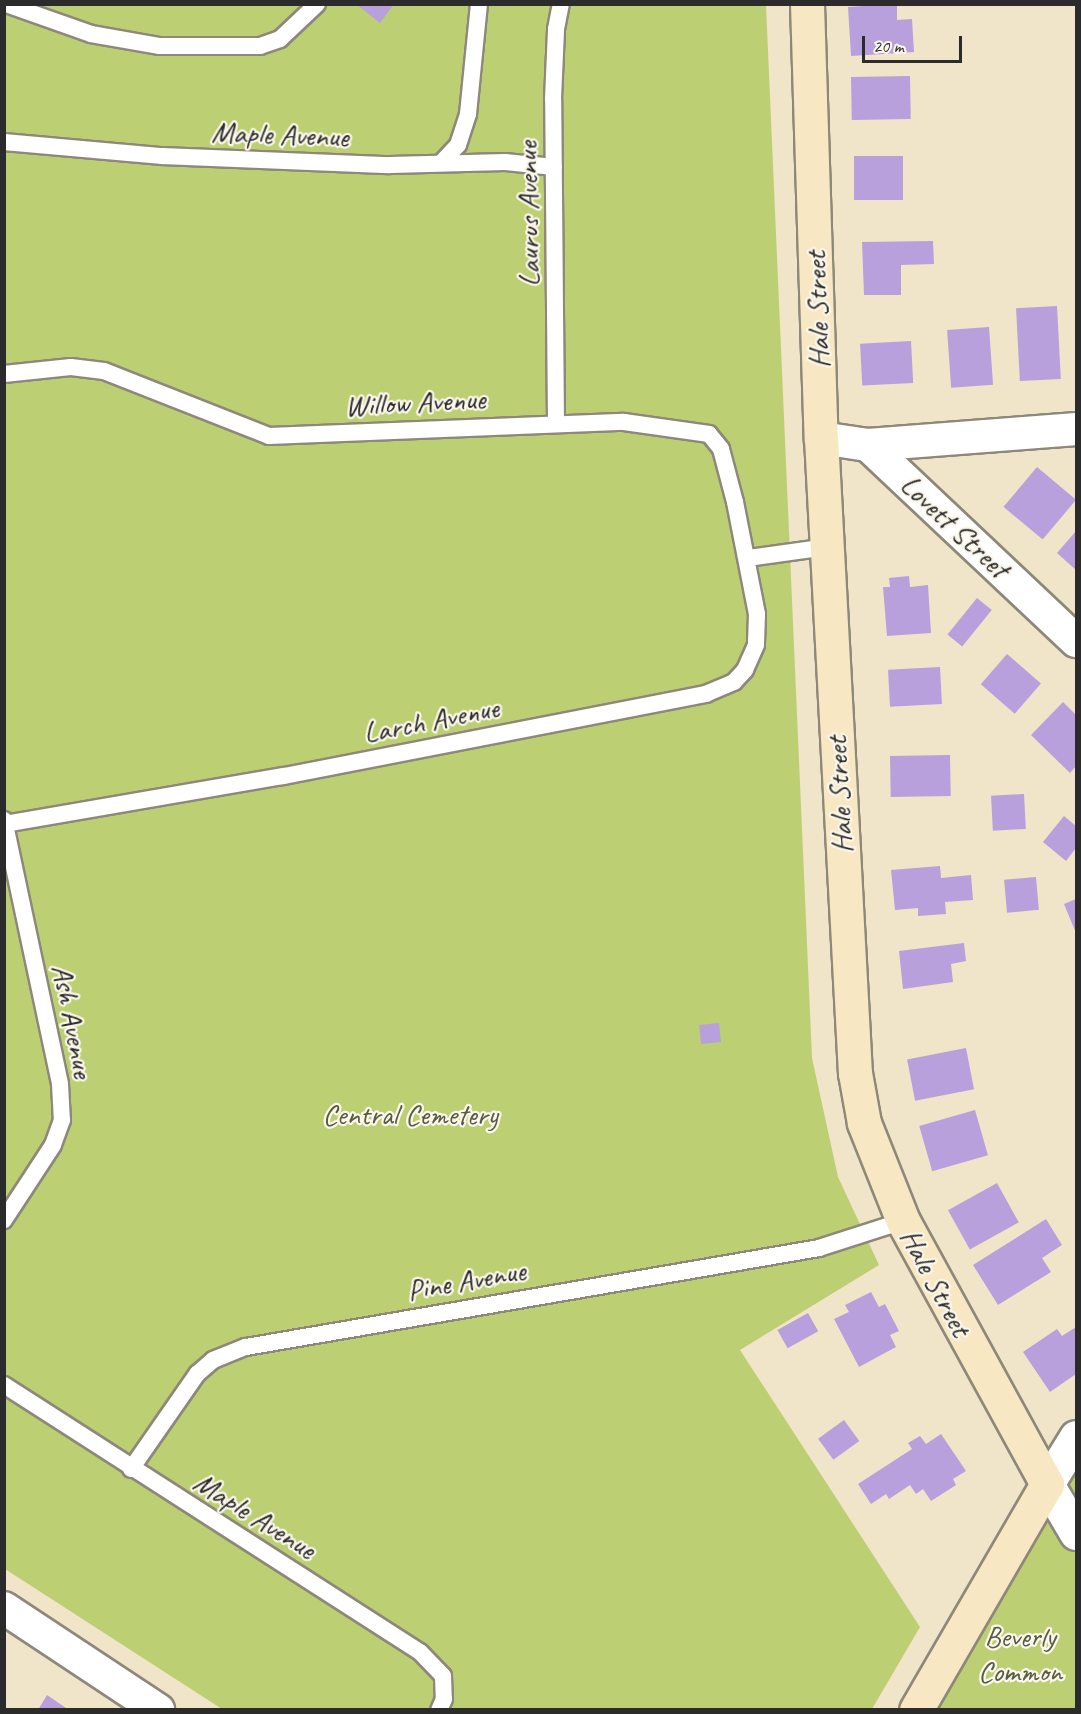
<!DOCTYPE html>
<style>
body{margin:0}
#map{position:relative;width:1081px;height:1714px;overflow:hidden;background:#f0e5c9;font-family:Caveat,sans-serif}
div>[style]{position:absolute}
.green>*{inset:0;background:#bccf72}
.building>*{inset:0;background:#b7a0dc;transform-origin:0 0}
.roads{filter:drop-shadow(2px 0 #8e887a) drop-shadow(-2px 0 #8e887a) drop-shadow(0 2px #8e887a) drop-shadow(0 -2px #8e887a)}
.service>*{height:16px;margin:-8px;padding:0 8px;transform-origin:8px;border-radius:8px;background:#fff}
.minor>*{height:32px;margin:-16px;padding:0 16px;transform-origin:16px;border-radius:16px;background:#fff}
.tertiary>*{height:33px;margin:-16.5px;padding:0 16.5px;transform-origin:16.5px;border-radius:16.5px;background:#fff}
.secondary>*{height:33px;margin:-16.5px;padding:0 16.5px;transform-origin:16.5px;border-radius:16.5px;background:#f8e7c3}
span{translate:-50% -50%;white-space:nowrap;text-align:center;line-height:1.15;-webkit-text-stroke:4.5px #fbf7ec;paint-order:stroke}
.street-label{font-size:30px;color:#2b2b2b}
.park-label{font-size:30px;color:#565c40}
.frame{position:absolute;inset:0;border:6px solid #2b2b2b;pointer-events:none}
.scale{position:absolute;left:862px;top:36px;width:100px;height:27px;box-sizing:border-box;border:3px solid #2b2b2b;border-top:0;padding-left:8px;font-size:18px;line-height:21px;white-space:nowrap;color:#2b2b2b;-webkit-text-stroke:4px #fbf7ec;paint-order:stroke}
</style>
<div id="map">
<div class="green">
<div style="clip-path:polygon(4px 5px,766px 5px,812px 1058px,838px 1177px,879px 1265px,740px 1350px,920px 1627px,872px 1709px,222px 1709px,5px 1569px)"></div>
<div style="clip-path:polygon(1076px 1467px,1076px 1709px,917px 1709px)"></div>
</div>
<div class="building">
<div style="clip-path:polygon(356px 4px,394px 4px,380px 23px)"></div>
<div style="clip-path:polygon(897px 4px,897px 20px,912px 19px,914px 52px,851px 56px,848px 7px)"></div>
<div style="left:910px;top:76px;width:43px;height:59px;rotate:89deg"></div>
<div style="left:903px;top:156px;width:44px;height:49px;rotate:90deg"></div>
<div style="clip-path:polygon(933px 241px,934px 264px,901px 265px,901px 295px,864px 295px,862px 242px)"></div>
<div style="left:1057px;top:306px;width:73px;height:41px;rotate:87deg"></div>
<div style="left:989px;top:327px;width:58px;height:42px;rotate:86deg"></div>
<div style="left:911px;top:341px;width:42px;height:51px;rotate:87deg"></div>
<div style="left:1037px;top:467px;width:51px;height:52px;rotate:40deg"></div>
<div style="clip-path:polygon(1076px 531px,1076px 570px,1057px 553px)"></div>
<div style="clip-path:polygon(909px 576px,910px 587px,928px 585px,931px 633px,887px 636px,883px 587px,890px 587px,889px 578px)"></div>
<div style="left:977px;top:598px;width:19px;height:47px;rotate:39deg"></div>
<div style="left:1007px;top:654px;width:45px;height:40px;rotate:41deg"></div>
<div style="left:940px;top:667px;width:37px;height:52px;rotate:87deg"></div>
<div style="clip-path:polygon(1063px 702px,1076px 715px,1076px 766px,1070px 773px,1031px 735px)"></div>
<div style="left:950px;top:755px;width:41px;height:60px;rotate:89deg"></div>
<div style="left:1024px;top:794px;width:35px;height:33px;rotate:87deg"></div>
<div style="clip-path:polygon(1064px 816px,1076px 826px,1076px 848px,1066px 861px,1043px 842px)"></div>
<div style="clip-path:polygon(940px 866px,941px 878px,971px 875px,973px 900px,945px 902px,946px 914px,918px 916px,918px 908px,895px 910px,891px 870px)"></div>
<div style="left:1036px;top:877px;width:33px;height:32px;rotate:85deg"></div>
<div style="clip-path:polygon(1076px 899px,1076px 933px,1064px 904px)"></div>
<div style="clip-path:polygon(964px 943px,966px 961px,951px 964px,953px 982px,903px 989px,899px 951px)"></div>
<div style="left:719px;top:1023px;width:19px;height:20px;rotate:84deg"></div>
<div style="left:966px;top:1048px;width:42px;height:60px;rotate:79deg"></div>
<div style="left:975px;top:1110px;width:47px;height:58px;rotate:74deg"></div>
<div style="left:997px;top:1183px;width:45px;height:56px;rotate:61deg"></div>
<div style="clip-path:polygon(1046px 1219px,1062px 1245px,1042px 1258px,1051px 1272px,998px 1305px,973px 1265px)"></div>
<div style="clip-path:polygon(871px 1292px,879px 1307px,885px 1304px,899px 1331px,890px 1335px,896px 1347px,859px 1367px,834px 1319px,849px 1312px,845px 1305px)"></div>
<div style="left:808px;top:1313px;width:21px;height:35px;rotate:61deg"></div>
<div style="clip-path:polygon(1076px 1327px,1076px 1374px,1050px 1392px,1023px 1352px,1057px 1329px,1062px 1336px)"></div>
<div style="left:844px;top:1420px;width:26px;height:32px;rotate:54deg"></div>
<div style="clip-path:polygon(941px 1434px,966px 1471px,953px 1479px,956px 1485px,931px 1501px,923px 1489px,916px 1494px,910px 1485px,889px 1499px,886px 1494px,871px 1504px,858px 1484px,912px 1449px,908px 1443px,920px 1436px,926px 1444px)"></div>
<div style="clip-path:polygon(47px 1695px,69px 1710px,38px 1710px)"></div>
</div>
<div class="roads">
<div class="service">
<div style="left:6px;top:4px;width:90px;rotate:19.4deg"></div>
<div style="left:91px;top:34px;width:70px;rotate:9.9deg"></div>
<div style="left:160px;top:46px;width:100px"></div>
<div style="left:260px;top:46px;width:21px;rotate:-19deg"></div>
<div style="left:280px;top:39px;width:51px;rotate:-43.4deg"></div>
<div style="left:4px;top:142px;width:159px;rotate:5.1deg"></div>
<div style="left:162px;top:156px;width:228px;rotate:2.3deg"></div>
<div style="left:390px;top:165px;width:115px;rotate:-1.5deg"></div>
<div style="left:505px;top:162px;width:49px;rotate:5.8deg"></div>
<div style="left:443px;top:161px;width:22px;rotate:-47deg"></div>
<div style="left:458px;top:145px;width:33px;rotate:-72deg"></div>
<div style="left:468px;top:114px;width:111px;rotate:-84.3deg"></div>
<div style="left:4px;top:374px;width:67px;rotate:-6deg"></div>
<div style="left:71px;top:367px;width:33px;rotate:7deg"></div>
<div style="left:104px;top:371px;width:177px;rotate:21.5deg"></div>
<div style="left:269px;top:436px;width:355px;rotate:-2.3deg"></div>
<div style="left:624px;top:422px;width:86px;rotate:8deg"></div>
<div style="left:709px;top:434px;width:19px;rotate:51deg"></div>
<div style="left:721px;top:449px;width:55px;rotate:75.2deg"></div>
<div style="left:735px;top:502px;width:114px;rotate:78.9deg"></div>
<div style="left:757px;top:614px;width:31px;rotate:92deg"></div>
<div style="left:756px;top:645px;width:27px;rotate:114deg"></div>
<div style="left:745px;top:670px;width:16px;rotate:133deg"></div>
<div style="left:734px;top:682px;width:30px;rotate:157deg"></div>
<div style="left:706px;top:694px;width:431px;rotate:169deg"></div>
<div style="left:283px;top:776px;width:283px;rotate:170.2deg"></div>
<div style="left:556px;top:423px;width:324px;rotate:-90.5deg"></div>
<div style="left:553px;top:99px;width:70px;rotate:-87.5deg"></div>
<div style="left:556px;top:29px;width:25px;rotate:-79deg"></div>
<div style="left:748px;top:558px;width:80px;rotate:-7.9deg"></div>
<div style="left:4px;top:820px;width:270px;rotate:78deg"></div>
<div style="left:60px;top:1084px;width:36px;rotate:87deg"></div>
<div style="left:62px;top:1120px;width:27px;rotate:110deg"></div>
<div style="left:53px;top:1145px;width:90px;rotate:123.2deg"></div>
<div style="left:4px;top:1385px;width:494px;rotate:32.7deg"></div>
<div style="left:420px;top:1652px;width:33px;rotate:46deg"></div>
<div style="left:443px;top:1676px;width:23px;rotate:88deg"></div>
<div style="left:444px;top:1699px;width:12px;rotate:114deg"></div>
<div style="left:131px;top:1469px;width:116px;rotate:-55.2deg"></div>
<div style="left:197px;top:1374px;width:21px;rotate:-41deg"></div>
<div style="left:213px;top:1360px;width:35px;rotate:-22deg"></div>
<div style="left:246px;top:1347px;width:581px;rotate:-9.8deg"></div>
<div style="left:819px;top:1248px;width:88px;rotate:-17.8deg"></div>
</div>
<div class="minor">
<div style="left:821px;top:438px;width:48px;rotate:8.5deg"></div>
<div style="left:868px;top:445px;width:286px;rotate:43.3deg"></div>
<div style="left:868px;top:445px;width:209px;rotate:-4.4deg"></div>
<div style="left:4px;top:1608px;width:185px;rotate:33.5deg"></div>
</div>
<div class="tertiary">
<div style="left:1076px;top:1437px;width:55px;rotate:121.7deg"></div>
<div style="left:1047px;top:1484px;width:57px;rotate:59.4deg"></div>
</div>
<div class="secondary">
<div style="left:807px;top:4px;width:434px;rotate:88.2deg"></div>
<div style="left:821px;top:438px;width:636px;rotate:86.94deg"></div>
<div style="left:855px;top:1073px;width:51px;rotate:79.8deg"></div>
<div style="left:864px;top:1123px;width:105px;rotate:68.3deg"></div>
<div style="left:903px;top:1221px;width:300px;rotate:61.3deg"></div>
<div style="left:1047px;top:1484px;width:261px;rotate:120.1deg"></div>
</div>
</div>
<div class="street-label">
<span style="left:280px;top:134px;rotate:2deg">Maple Avenue</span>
<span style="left:528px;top:214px;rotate:-91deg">Laurus Avenue</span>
<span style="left:817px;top:310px;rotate:-92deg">Hale Street</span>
<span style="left:415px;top:402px;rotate:-3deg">Willow Avenue</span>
<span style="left:955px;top:526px;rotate:43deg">Lovett Street</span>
<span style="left:431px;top:720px;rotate:-11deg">Larch Avenue</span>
<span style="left:839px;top:795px;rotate:-93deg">Hale Street</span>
<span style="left:73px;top:1021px;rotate:79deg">Ash Avenue</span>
<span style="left:466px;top:1280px;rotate:-10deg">Pine Avenue</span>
<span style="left:936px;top:1282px;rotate:62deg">Hale Street</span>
<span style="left:255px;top:1515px;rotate:32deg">Maple Avenue</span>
</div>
<div class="park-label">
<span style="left:410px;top:1114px">Central Cemetery</span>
<span style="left:1020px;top:1653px">Beverly<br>Common</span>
</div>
<div class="frame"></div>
<div class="scale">20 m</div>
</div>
